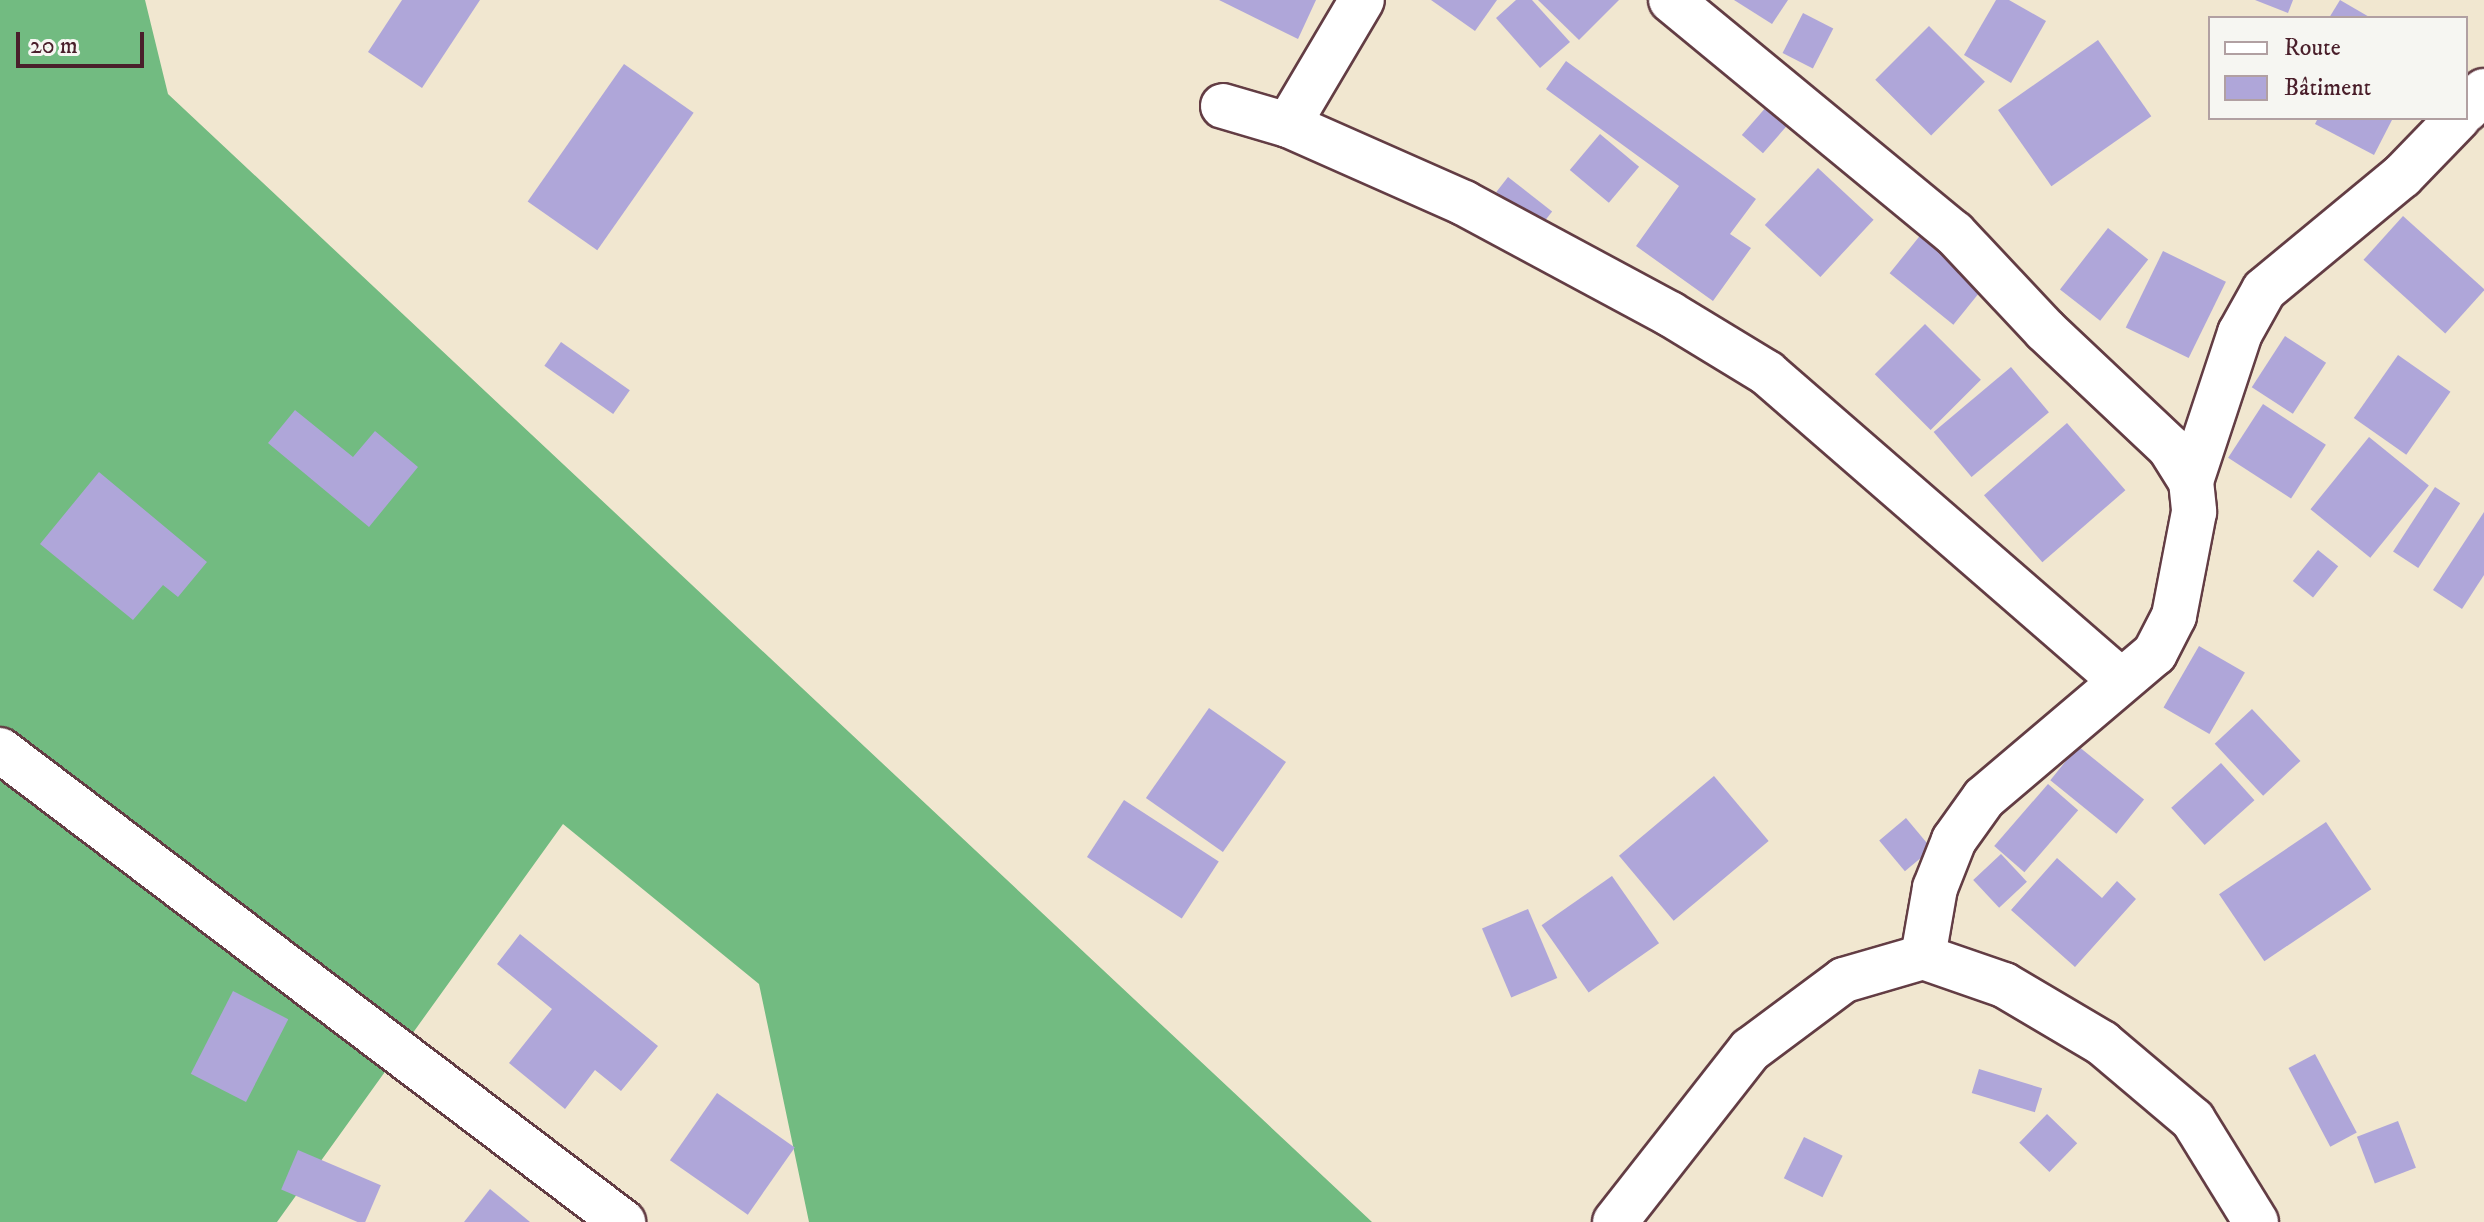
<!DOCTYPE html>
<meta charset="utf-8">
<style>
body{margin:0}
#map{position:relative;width:2484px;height:1222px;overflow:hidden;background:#f1e7d0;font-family:"IM FELL DW Pica",serif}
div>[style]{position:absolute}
.forest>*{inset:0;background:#72bb81}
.building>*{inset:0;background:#afa6d9;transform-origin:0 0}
.roads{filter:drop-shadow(2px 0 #633d44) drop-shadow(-2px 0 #633d44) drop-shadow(0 2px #633d44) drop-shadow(0 -2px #633d44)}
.minor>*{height:44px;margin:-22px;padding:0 22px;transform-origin:22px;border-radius:22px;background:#fff}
span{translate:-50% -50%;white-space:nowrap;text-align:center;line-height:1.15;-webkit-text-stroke:8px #f6f6f2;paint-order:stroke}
.legend{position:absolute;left:2208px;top:16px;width:260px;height:104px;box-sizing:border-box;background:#f6f6f2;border:2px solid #b1a0a2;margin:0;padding:10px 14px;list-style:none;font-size:24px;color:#4a1f2b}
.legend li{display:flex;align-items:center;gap:16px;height:40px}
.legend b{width:40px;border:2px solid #b1a0a2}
.scale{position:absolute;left:16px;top:32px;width:128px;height:36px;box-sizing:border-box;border:4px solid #4a1f2b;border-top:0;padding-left:10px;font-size:24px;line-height:28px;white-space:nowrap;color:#4a1f2b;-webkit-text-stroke:6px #f6f6f2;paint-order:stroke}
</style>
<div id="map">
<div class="forest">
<div style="clip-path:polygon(0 0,145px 0,168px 94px,1372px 1222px,809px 1222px,759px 984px,563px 824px,277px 1222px,0 1222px)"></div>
</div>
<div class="building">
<div style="clip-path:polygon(402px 0,480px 0,422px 88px,368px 52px)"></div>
<div style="clip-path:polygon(1219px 0,1316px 0,1298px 39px)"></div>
<div style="clip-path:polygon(1431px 0,1497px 0,1475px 31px)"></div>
<div style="clip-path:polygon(1516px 0,1532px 0,1570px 42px,1540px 68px,1496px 18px)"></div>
<div style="clip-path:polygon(1538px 0,1619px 0,1579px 40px)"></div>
<div style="clip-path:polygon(1734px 0,1788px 0,1772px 24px)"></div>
<div style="clip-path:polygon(1996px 0,2009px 0,2046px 21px,2011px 83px,1964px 55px)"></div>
<div style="clip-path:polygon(2255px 0,2293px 0,2288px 13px)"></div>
<div style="clip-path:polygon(2340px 0,2371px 18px,2329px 18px)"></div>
<div style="left:1803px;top:13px;width:34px;height:45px;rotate:27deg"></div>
<div style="left:1929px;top:26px;width:79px;height:76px;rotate:45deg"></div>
<div style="left:2098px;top:40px;width:93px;height:122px;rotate:55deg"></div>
<div style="clip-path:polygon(1566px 61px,1756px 199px,1730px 234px,1751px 248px,1713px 301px,1636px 246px,1679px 186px,1546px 89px)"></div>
<div style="left:624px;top:64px;width:85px;height:168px;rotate:35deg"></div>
<div style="left:1774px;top:98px;width:28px;height:49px;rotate:41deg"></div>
<div style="clip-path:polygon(2318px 118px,2393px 118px,2374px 155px,2315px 124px)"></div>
<div style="left:1600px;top:134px;width:51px;height:47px;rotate:40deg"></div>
<div style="left:1818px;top:168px;width:76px;height:78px;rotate:43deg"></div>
<div style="left:1508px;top:177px;width:56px;height:19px;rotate:38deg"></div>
<div style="left:2403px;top:216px;width:110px;height:59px;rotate:42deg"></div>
<div style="left:2108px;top:228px;width:51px;height:78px;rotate:38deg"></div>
<div style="left:1923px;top:232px;width:82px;height:53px;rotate:39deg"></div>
<div style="left:2163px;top:251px;width:70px;height:85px;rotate:26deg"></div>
<div style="left:1925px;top:324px;width:79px;height:71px;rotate:45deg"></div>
<div style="left:2285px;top:336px;width:49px;height:61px;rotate:33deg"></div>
<div style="left:561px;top:342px;width:84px;height:29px;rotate:35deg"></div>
<div style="left:2398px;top:355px;width:64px;height:77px;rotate:35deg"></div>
<div style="left:2011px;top:367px;width:59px;height:101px;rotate:50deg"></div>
<div style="left:2263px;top:404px;width:75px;height:64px;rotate:33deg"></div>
<div style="clip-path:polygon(295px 410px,353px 457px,375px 431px,418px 467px,369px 527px,268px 443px)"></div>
<div style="left:2067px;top:423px;width:89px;height:110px;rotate:49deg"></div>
<div style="left:2369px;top:437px;width:77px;height:93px;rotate:39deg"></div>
<div style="clip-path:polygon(99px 472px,207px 562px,178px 597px,163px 585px,133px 620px,40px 544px)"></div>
<div style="left:2435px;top:487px;width:30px;height:77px;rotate:33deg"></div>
<div style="clip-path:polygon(2484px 512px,2484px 575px,2462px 609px,2433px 590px)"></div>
<div style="left:2318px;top:550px;width:26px;height:40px;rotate:39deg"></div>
<div style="left:2199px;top:646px;width:53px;height:71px;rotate:30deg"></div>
<div style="left:1209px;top:708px;width:94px;height:110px;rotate:35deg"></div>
<div style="left:2252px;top:709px;width:71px;height:51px;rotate:47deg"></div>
<div style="left:2078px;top:746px;width:85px;height:44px;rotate:39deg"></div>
<div style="left:2221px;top:763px;width:50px;height:67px;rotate:48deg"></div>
<div style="left:1714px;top:776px;width:85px;height:124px;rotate:50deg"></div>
<div style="left:2048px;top:784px;width:40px;height:82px;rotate:41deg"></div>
<div style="left:1124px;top:800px;width:113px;height:68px;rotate:33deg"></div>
<div style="left:1906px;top:818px;width:40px;height:35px;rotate:50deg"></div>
<div style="left:2326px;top:822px;width:81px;height:129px;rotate:56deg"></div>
<div style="left:2001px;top:854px;width:38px;height:38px;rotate:47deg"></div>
<div style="clip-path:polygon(2057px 858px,2102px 898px,2117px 881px,2136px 899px,2075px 967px,2011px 910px)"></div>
<div style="left:1612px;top:876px;width:82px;height:86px;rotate:55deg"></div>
<div style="left:1528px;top:909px;width:75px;height:50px;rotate:67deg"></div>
<div style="clip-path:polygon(520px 934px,658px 1046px,621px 1091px,595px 1070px,565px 1109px,509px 1063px,552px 1009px,497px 964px)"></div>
<div style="left:233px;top:991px;width:62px;height:93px;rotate:27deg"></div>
<div style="left:2315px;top:1054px;width:89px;height:30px;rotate:62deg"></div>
<div style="left:1979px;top:1069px;width:66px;height:25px;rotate:17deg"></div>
<div style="left:717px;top:1093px;width:95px;height:82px;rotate:35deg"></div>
<div style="left:2047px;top:1114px;width:42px;height:40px;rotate:44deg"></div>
<div style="left:2398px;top:1121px;width:50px;height:44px;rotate:69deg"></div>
<div style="left:1804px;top:1137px;width:43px;height:46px;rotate:26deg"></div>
<div style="left:298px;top:1150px;width:90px;height:43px;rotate:23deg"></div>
<div style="clip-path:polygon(490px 1189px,530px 1222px,464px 1222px)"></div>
</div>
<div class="roads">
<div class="minor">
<div style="left:1671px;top:0;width:367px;rotate:39.5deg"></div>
<div style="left:1954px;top:233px;width:133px;rotate:46.8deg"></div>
<div style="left:2045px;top:330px;width:172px;rotate:43.3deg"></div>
<div style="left:2170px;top:448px;width:39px;rotate:58deg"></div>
<div style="left:2191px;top:481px;width:31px;rotate:84deg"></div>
<div style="left:2194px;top:512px;width:106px;rotate:100.9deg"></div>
<div style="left:2174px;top:616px;width:42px;rotate:117.2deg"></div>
<div style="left:2155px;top:653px;width:224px;rotate:139.7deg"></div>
<div style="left:1984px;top:798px;width:52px;rotate:125.5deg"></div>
<div style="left:1954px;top:840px;width:52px;rotate:111.6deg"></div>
<div style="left:1935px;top:888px;width:70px;rotate:99.9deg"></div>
<div style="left:1223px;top:106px;width:68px;rotate:16.3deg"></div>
<div style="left:1288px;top:125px;width:193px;rotate:23.9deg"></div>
<div style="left:1464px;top:203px;width:234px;rotate:28.3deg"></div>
<div style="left:1670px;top:314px;width:114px;rotate:31.3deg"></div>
<div style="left:1767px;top:373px;width:468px;rotate:41deg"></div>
<div style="left:2466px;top:110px;width:26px;rotate:-47deg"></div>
<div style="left:1288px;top:125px;width:145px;rotate:-59.4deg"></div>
<div style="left:2191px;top:481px;width:156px;rotate:-71.7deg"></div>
<div style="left:2240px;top:333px;width:49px;rotate:-60.8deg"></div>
<div style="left:2264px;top:290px;width:179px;rotate:-39.6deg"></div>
<div style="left:2402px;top:176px;width:81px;rotate:-46deg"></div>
<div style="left:0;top:750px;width:782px;rotate:37.15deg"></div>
<div style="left:1615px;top:1222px;width:219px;rotate:-51.9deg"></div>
<div style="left:1750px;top:1050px;width:117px;rotate:-36.7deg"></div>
<div style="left:1844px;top:980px;width:82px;rotate:-16.2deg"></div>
<div style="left:1923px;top:957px;width:86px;rotate:19.1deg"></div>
<div style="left:2004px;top:985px;width:114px;rotate:30.6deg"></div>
<div style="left:2102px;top:1043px;width:119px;rotate:40.2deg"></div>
<div style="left:2193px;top:1120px;width:120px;rotate:58.3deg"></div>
</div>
</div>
<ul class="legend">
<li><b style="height:10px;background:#fff"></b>Route</li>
<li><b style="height:22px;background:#afa6d9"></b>Bâtiment</li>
</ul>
<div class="scale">20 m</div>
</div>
